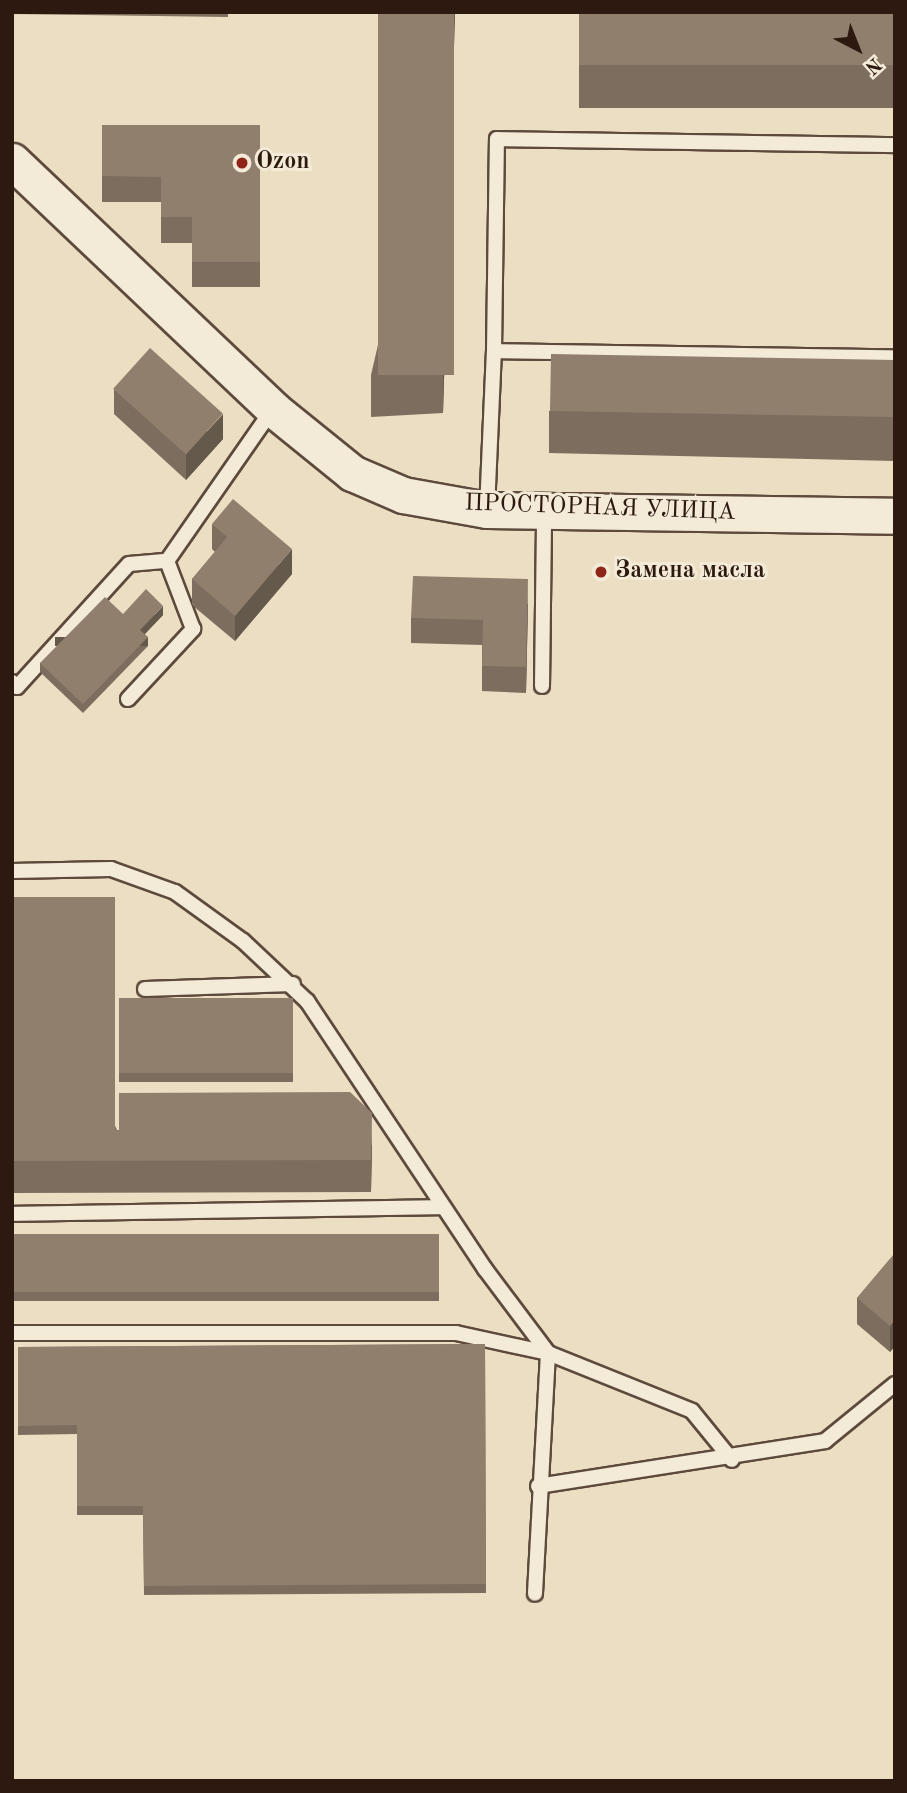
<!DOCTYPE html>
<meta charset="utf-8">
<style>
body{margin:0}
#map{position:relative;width:907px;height:1793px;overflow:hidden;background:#ecdec2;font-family:"Old Standard TT",serif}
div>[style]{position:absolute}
.roads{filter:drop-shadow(2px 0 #5d4a3c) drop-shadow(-2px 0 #5d4a3c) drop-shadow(0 2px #5d4a3c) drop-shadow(0 -2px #5d4a3c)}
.service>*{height:14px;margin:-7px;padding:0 7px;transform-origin:7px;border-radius:7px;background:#f3ead7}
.tertiary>*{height:35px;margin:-17.5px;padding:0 17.5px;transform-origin:17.5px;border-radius:17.5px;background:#f3ead7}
.wall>*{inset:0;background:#7c6d5e;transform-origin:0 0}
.shaded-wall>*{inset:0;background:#65594c;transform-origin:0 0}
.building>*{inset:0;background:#907f6d;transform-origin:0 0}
.dots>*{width:19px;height:19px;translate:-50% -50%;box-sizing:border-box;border:4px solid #f3ead7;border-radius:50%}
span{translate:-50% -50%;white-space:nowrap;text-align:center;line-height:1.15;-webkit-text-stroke:6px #f3ead7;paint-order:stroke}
.poi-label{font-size:24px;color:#2d1910;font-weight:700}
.left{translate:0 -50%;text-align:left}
.street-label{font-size:24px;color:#2d1910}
.frame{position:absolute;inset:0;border:14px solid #2d1910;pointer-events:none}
.north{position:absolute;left:823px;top:14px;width:70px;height:70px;-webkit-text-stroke:5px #f3ead7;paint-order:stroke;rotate:138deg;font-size:19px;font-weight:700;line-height:28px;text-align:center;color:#2d1910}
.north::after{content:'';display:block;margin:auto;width:24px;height:32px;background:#2d1910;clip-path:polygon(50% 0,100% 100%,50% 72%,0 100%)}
</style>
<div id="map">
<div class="roads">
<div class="service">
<div style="left:494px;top:351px;width:212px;rotate:-89.2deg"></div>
<div style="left:497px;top:139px;width:398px;rotate:0.9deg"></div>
<div style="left:487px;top:510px;width:159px;rotate:-87.5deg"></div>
<div style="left:494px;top:351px;width:401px;rotate:0.9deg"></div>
<div style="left:12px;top:682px;width:7px;rotate:45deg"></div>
<div style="left:17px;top:687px;width:166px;rotate:-47.7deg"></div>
<div style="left:129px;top:564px;width:38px;rotate:-5deg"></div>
<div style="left:167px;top:561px;width:184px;rotate:-55.2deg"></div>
<div style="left:542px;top:686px;width:174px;rotate:-89.3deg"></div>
<div style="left:128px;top:699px;width:96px;rotate:-47.1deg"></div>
<div style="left:193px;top:629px;width:73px;rotate:-110.9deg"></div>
<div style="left:12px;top:871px;width:99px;rotate:-1.2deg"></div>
<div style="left:111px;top:869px;width:68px;rotate:19.8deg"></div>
<div style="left:175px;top:892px;width:84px;rotate:35.8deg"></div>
<div style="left:243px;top:941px;width:88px;rotate:43.2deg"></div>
<div style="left:307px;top:1001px;width:322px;rotate:56.4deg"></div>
<div style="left:485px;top:1269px;width:105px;rotate:53.1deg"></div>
<div style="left:548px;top:1353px;width:241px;rotate:93.1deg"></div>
<div style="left:145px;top:989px;width:148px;rotate:-1.9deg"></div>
<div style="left:12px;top:1214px;width:431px;rotate:-0.9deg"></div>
<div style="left:12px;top:1333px;width:444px"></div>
<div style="left:456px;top:1333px;width:94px;rotate:12.3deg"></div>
<div style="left:548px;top:1353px;width:155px;rotate:21.9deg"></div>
<div style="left:692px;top:1411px;width:63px;rotate:50.8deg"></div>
<div style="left:538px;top:1486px;width:291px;rotate:-8.9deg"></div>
<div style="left:825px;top:1441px;width:90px;rotate:-39.2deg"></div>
</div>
<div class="tertiary">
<div style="left:12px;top:161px;width:360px;rotate:43.5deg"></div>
<div style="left:273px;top:409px;width:102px;rotate:39deg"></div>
<div style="left:352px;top:473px;width:56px;rotate:23.3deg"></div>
<div style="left:403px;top:495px;width:85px;rotate:10.1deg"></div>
<div style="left:487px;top:510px;width:408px;rotate:0.8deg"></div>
</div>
</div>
<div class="wall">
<div style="clip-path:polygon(12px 12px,228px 12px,228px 17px,12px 14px)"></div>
<div style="clip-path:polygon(455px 12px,443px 413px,371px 417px,371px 375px)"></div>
<div style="left:579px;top:12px;width:316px;height:96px"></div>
<div style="clip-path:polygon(102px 125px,260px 125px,260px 287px,192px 287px,192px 243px,161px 243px,161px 202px,102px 202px)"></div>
<div style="clip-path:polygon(895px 361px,895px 461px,549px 453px,549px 411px)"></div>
<div style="clip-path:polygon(114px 389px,223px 439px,186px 480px,114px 414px)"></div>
<div style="clip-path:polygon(212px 524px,292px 574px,235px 641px,192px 605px,192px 579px,215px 552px,212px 549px)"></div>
<div style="clip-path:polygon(528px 604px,526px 693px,482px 691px,482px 645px,411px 643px,411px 618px)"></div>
<div style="clip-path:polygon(123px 614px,163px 615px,145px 634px,148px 646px,83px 713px,40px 672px,40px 663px)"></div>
<div style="clip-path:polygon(12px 897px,117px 1130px,372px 1145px,371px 1192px,12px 1193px)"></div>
<div style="left:293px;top:998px;width:84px;height:174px;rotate:90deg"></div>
<div style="left:12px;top:1234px;width:427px;height:67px"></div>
<div style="clip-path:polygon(895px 1253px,895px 1346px,890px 1352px,857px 1324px,857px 1298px)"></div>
<div style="clip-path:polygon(485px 1344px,486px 1593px,144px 1595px,143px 1515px,77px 1515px,77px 1434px,18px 1435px,18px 1347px)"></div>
</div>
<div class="shaded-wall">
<div style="clip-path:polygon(454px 12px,455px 12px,443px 413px,443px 371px)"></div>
<div style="clip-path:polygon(223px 414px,223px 439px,186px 480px,186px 454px)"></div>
<div style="clip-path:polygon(292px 549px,292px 574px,235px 641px,235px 616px)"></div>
<div style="clip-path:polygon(528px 579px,528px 604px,526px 693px,526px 667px)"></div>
<div style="clip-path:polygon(163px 606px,163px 615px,140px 639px,140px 630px)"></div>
<div style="left:148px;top:637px;width:9px;height:93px;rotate:90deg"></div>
<div style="clip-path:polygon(372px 1113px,372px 1145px,371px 1192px,371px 1160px)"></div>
<div style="clip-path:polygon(895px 1320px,895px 1346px,890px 1352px,890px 1326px)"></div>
</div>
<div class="building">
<div style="left:378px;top:12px;width:76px;height:363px"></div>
<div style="left:579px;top:12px;width:316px;height:53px"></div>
<div style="clip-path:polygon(102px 125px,260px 125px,260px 262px,192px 262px,192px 217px,161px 217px,161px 177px,102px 176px)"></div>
<div style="left:150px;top:348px;width:98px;height:55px;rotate:42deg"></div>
<div style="left:551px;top:354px;width:344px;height:57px;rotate:1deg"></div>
<div style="clip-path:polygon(233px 499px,292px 549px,235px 616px,192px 579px,227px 537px,212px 524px)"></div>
<div style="clip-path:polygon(413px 576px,528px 579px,526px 667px,482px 666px,483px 620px,411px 618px)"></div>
<div style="clip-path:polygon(146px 589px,163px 606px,140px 630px,148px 637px,83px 704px,40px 663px,105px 597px,123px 614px)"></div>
<div style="left:12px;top:897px;width:103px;height:233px"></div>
<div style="left:293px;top:998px;width:75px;height:174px;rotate:90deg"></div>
<div style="clip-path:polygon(350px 1092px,372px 1113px,371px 1160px,12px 1161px,12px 1130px,119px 1130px,119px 1093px)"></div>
<div style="left:12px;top:1234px;width:427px;height:58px"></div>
<div style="clip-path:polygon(895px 1253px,895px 1320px,890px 1326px,857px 1298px)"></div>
<div style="clip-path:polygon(485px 1344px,486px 1584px,144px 1586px,143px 1506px,77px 1506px,77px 1425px,18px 1426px,18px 1347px)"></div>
</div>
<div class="dots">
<div style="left:242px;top:163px;background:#8f2418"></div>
<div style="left:601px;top:572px;background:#8f2418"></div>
</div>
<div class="poi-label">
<span class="left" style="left:256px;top:163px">Ozon</span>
<span class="left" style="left:615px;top:572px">Замена масла</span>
</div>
<div class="street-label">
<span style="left:600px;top:509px;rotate:2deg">ПРОСТОРНАЯ УЛИЦА</span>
</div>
<div class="frame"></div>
<div class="north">N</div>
</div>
